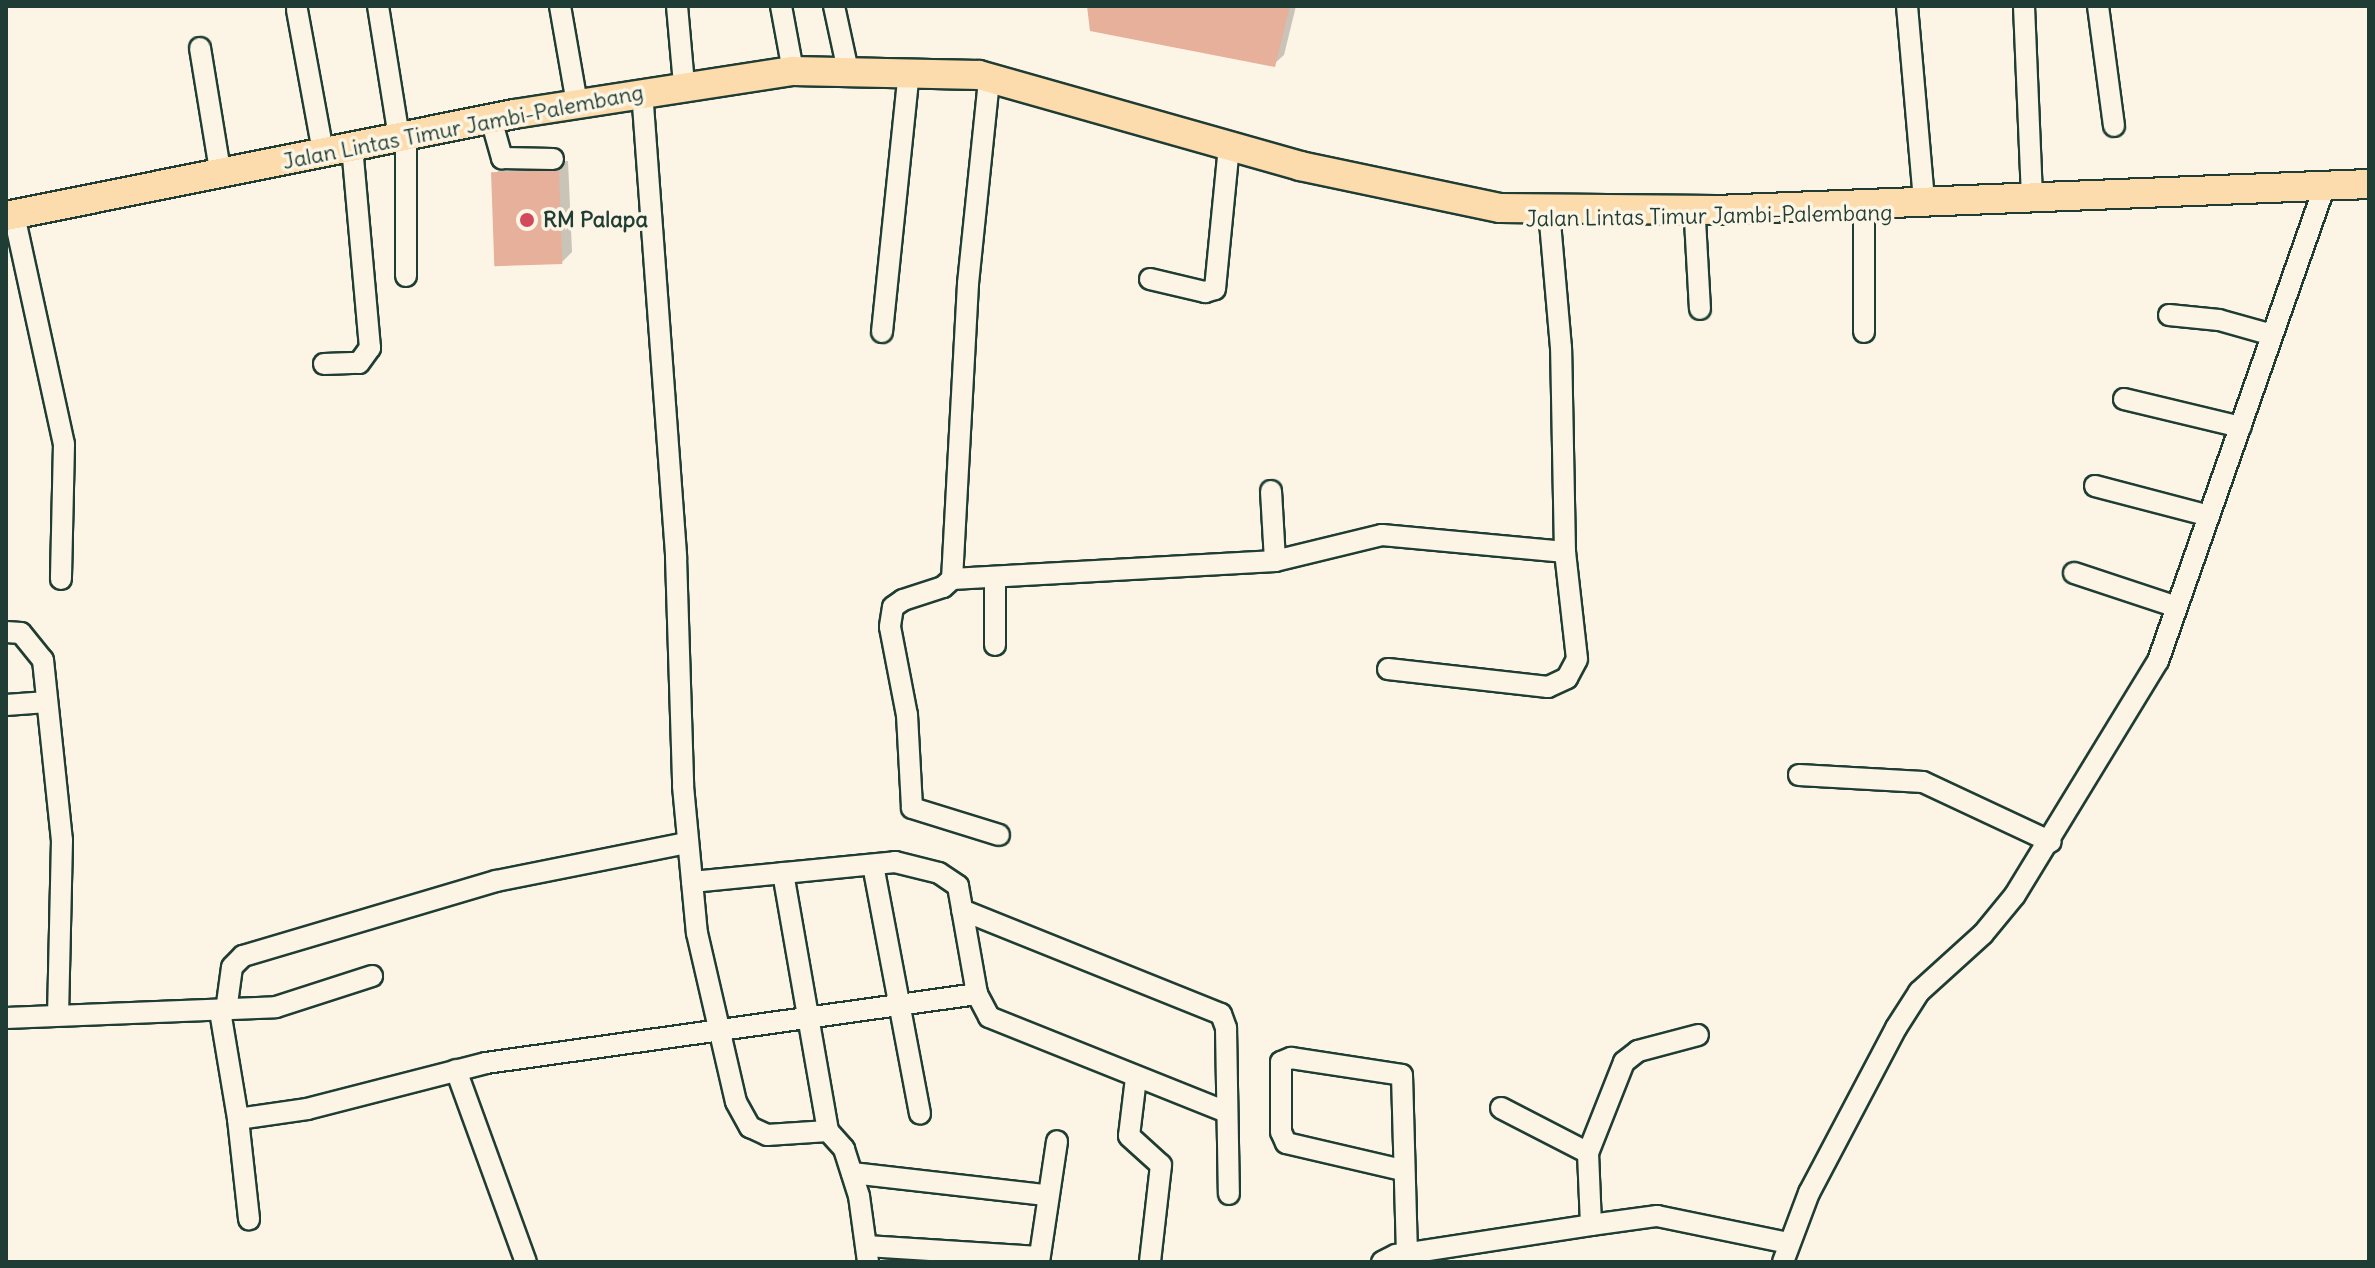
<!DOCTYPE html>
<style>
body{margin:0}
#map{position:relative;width:2375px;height:1268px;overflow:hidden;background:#fcf5e5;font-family:Delius,sans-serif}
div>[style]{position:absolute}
.shadow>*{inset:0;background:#0003}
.building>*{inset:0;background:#e6b09b;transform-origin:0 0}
.roads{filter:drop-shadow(2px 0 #1f3d34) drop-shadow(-2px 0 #1f3d34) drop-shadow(0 2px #1f3d34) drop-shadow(0 -2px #1f3d34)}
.minor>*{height:20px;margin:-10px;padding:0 10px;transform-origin:10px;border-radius:10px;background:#fcf5e5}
.highway>*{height:28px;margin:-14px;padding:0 14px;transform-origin:14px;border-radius:14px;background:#fcdcac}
.dots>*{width:22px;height:22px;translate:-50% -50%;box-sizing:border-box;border:4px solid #fcf5e5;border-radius:50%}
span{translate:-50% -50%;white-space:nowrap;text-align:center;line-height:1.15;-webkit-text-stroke:7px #fcf5e5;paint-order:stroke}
.street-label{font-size:22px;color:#1f3d34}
.poi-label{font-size:22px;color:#1f3d34;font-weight:700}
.left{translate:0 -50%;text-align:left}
.frame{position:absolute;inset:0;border:8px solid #1f3d34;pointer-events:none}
</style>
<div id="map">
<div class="shadow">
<div style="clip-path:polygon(1089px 6px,1296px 6px,1284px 55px,1274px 64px)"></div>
<div style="clip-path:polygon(568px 161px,572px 252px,562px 262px,493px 176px,503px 166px)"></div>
</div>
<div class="building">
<div style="clip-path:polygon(1087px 6px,1290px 6px,1275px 67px,1090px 31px)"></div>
<div style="left:559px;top:170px;width:94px;height:68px;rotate:88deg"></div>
</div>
<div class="roads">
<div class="minor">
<div style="left:378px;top:6px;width:133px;rotate:80.9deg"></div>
<div style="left:560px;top:6px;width:98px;rotate:80.1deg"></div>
<div style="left:677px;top:6px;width:79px;rotate:84.9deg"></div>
<div style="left:781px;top:6px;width:66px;rotate:79.5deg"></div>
<div style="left:834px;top:6px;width:66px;rotate:77.8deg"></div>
<div style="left:1907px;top:6px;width:197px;rotate:85deg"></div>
<div style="left:2024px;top:6px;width:192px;rotate:87.6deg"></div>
<div style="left:2098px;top:6px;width:121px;rotate:82.4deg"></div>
<div style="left:297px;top:10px;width:144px;rotate:79.6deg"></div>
<div style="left:200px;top:48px;width:130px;rotate:80.7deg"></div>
<div style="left:988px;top:90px;width:195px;rotate:95.9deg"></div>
<div style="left:968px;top:284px;width:295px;rotate:93.1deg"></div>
<div style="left:952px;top:579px;width:324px;rotate:-3.2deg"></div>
<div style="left:1275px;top:561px;width:110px;rotate:-13.7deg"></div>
<div style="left:1382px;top:535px;width:184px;rotate:5.3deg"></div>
<div style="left:1565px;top:552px;width:204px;rotate:-91.1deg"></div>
<div style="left:1561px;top:348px;width:125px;rotate:-95deg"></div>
<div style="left:642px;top:91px;width:467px;rotate:85.8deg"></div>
<div style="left:676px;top:557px;width:229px;rotate:88.2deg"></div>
<div style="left:683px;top:786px;width:148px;rotate:84.6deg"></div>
<div style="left:697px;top:933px;width:173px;rotate:77deg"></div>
<div style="left:736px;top:1102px;width:29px;rotate:61deg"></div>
<div style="left:750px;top:1127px;width:19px;rotate:25deg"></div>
<div style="left:767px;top:1135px;width:61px;rotate:-3.8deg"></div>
<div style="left:828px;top:1131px;width:24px;rotate:48deg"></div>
<div style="left:844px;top:1149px;width:49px;rotate:72.3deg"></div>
<div style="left:859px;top:1196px;width:67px;rotate:82.2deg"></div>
<div style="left:491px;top:119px;width:41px;rotate:74.2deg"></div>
<div style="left:502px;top:158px;width:51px;rotate:1.1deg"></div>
<div style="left:406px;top:135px;width:141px;rotate:90deg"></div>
<div style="left:14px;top:215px;width:234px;rotate:77.7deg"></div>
<div style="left:64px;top:444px;width:135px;rotate:91.3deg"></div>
<div style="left:1864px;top:215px;width:117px;rotate:90deg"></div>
<div style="left:1695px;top:220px;width:89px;rotate:86.8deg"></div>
<div style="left:1150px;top:279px;width:57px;rotate:13.3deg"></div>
<div style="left:1205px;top:292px;width:10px;rotate:-17deg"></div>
<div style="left:1215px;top:289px;width:134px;rotate:-84.4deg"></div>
<div style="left:2169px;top:315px;width:50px;rotate:5.7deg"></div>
<div style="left:2219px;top:320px;width:55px;rotate:15.8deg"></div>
<div style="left:882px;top:332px;width:261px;rotate:-84.1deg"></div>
<div style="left:324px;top:364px;width:35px;rotate:-2deg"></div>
<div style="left:359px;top:363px;width:19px;rotate:-54deg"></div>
<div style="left:370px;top:348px;width:203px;rotate:-95.1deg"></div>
<div style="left:2124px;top:399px;width:120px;rotate:13.5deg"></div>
<div style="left:2095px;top:486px;width:118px;rotate:14.7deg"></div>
<div style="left:1271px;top:491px;width:70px;rotate:86.7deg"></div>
<div style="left:2074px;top:573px;width:108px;rotate:18.3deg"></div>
<div style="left:952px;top:579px;width:12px;rotate:138deg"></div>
<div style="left:943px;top:587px;width:42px;rotate:162deg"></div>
<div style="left:903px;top:600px;width:12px;rotate:145deg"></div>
<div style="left:893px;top:607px;width:20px;rotate:99deg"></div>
<div style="left:890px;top:627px;width:90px;rotate:79.1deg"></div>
<div style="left:907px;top:715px;width:93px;rotate:86.9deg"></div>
<div style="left:912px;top:808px;width:91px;rotate:17.2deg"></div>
<div style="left:995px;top:579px;width:66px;rotate:90deg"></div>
<div style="left:6px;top:632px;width:15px;rotate:4deg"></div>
<div style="left:21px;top:633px;width:35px;rotate:51deg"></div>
<div style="left:43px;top:660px;width:181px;rotate:84deg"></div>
<div style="left:62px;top:840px;width:175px;rotate:91.3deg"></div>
<div style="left:1388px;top:669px;width:161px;rotate:6.4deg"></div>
<div style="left:1548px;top:687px;width:21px;rotate:-25deg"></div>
<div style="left:1567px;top:678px;width:21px;rotate:-62deg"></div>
<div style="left:1577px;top:659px;width:108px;rotate:-96.4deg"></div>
<div style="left:6px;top:705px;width:41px;rotate:-4.2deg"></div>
<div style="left:1799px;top:775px;width:124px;rotate:3.2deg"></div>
<div style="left:1923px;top:782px;width:141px;rotate:25.1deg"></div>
<div style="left:873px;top:865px;width:253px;rotate:79.3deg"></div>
<div style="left:783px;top:873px;width:262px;rotate:80.1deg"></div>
<div style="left:692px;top:882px;width:204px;rotate:-5.6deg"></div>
<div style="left:895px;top:862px;width:45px;rotate:14deg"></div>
<div style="left:939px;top:873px;width:23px;rotate:34deg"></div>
<div style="left:958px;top:886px;width:110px;rotate:80deg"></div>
<div style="left:977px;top:994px;width:26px;rotate:62deg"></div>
<div style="left:989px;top:1017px;width:255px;rotate:21.8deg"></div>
<div style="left:962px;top:910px;width:279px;rotate:21.9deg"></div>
<div style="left:1221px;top:1014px;width:15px;rotate:70deg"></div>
<div style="left:1226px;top:1028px;width:166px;rotate:89deg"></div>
<div style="left:220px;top:1011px;width:109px;rotate:80.5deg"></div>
<div style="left:238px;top:1119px;width:70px;rotate:-8.2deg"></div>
<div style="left:307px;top:1109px;width:185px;rotate:-14.4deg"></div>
<div style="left:486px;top:1063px;width:496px;rotate:-8deg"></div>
<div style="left:226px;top:1011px;width:44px;rotate:-82.2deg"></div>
<div style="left:232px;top:967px;width:16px;rotate:-45deg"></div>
<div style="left:243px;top:956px;width:264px;rotate:-16.5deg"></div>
<div style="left:496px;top:881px;width:195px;rotate:-11.3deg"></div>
<div style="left:6px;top:1018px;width:270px;rotate:-2.3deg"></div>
<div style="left:276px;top:1007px;width:101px;rotate:-17.9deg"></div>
<div style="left:456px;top:1070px;width:204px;rotate:70deg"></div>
<div style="left:1136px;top:1078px;width:58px;rotate:96.9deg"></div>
<div style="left:1129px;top:1136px;width:43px;rotate:42.2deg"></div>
<div style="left:1161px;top:1165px;width:98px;rotate:96.5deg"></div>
<div style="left:1501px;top:1108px;width:98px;rotate:27.3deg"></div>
<div style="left:1588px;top:1153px;width:72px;rotate:87.6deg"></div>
<div style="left:1591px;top:1225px;width:67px;rotate:-7.8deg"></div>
<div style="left:1657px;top:1216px;width:134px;rotate:11.6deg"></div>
<div style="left:238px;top:1119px;width:101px;rotate:83.7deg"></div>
<div style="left:1588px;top:1153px;width:98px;rotate:-68.4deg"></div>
<div style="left:1624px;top:1062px;width:18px;rotate:-38deg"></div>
<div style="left:1638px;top:1051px;width:62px;rotate:-14.9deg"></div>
<div style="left:1402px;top:1170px;width:119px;rotate:-166.9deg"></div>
<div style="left:1286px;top:1143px;width:12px;rotate:-114deg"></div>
<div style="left:1281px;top:1132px;width:70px;rotate:-90deg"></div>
<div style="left:1281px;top:1062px;width:11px;rotate:-22deg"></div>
<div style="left:1291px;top:1058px;width:112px;rotate:8.7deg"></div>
<div style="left:1402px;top:1075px;width:179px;rotate:88.4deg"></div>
<div style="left:852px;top:1173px;width:195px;rotate:6.5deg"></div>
<div style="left:866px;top:1246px;width:173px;rotate:3.6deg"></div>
<div style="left:1039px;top:1262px;width:122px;rotate:-81.5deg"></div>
<div style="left:1382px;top:1262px;width:16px;rotate:-27deg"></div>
<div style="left:1396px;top:1255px;width:197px;rotate:-8.7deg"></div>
<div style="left:1783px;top:1262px;width:74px;rotate:-69.4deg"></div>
<div style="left:1809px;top:1193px;width:187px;rotate:-62.2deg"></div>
<div style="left:1896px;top:1028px;width:43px;rotate:-57.4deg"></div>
<div style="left:1919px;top:992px;width:86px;rotate:-42.2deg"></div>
<div style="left:1983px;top:934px;width:50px;rotate:-50.6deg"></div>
<div style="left:2015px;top:895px;width:274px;rotate:-58.6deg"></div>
<div style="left:2158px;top:661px;width:501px;rotate:-70.66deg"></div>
</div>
<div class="highway">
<div style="left:6px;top:216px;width:518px;rotate:-11.35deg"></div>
<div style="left:514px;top:114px;width:282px;rotate:-8.8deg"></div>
<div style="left:793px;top:71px;width:186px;rotate:1.2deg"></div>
<div style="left:979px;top:75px;width:334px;rotate:15.8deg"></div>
<div style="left:1300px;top:166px;width:204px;rotate:11.9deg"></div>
<div style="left:1500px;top:208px;width:216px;rotate:0.5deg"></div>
<div style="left:1716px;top:210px;width:654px;rotate:-2.28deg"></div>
</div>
</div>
<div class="dots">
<div style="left:527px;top:220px;background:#d1495b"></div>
</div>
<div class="street-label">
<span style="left:463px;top:127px;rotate:-11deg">Jalan Lintas Timur Jambi-Palembang</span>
<span style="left:1709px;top:216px;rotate:-1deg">Jalan Lintas Timur Jambi-Palembang</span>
</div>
<div class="poi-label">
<span class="left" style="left:543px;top:220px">RM Palapa</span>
</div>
<div class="frame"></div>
</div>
